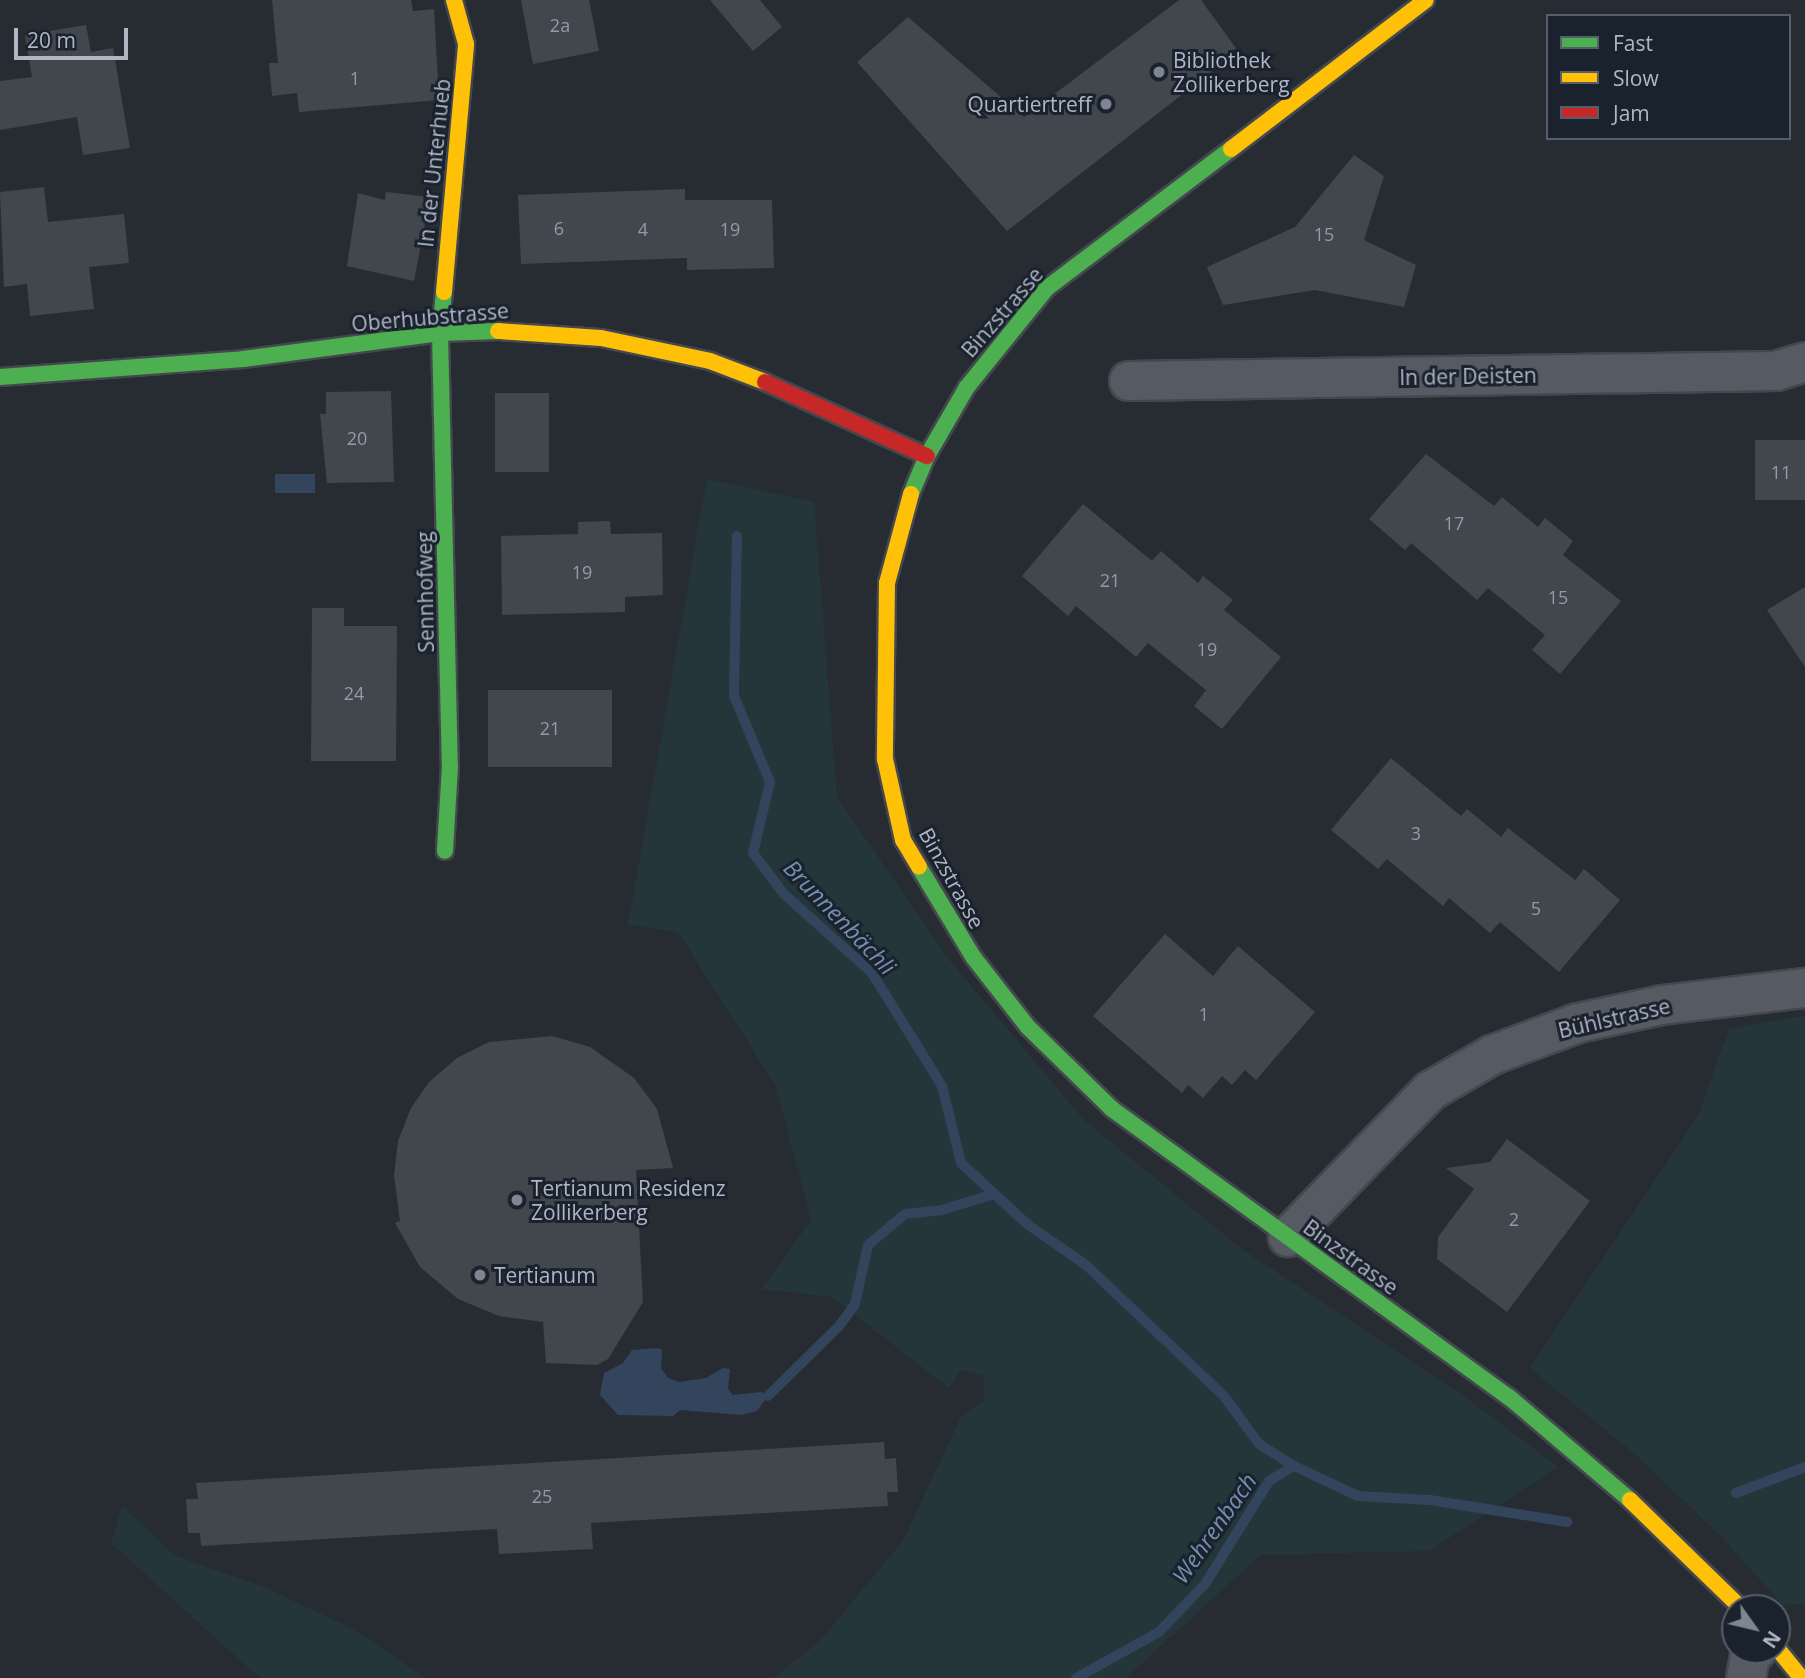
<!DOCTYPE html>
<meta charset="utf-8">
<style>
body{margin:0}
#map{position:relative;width:1805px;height:1678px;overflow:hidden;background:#272c33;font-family:"Open Sans",sans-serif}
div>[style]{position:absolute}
.green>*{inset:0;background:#243639}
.water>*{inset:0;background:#33445d;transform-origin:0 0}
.stream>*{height:10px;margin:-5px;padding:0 5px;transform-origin:5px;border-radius:5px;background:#33445d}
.building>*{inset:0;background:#42464d;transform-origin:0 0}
.roads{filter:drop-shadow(2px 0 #44484e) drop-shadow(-2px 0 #44484e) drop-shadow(0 2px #44484e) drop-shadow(0 -2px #44484e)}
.street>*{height:38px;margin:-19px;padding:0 19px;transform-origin:19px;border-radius:19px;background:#565a62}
.fast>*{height:16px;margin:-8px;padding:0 8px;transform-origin:8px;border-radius:8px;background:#4caf50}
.slow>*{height:16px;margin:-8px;padding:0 8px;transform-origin:8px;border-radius:8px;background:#ffc107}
.jam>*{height:16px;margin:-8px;padding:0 8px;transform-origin:8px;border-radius:8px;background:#c62828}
.dots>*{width:19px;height:19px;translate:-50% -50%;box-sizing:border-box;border:4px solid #1a222e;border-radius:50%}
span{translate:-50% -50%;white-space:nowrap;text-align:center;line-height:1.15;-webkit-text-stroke:6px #1a222e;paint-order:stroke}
.number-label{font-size:18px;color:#949ba8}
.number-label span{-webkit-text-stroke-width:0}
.poi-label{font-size:21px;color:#afb7c6}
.left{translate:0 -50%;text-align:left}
.right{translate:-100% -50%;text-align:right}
.street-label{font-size:21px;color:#afb7c6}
.water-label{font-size:23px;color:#768eaf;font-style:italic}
.legend{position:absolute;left:1546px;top:14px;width:245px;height:126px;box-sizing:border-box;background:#1a222e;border:2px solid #565e6b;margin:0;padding:9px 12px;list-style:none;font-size:21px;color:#afb7c6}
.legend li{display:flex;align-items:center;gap:14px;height:35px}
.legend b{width:35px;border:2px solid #565e6b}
.north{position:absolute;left:1721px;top:1594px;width:70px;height:70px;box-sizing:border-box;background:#1a222e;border:2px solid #565e6b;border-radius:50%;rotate:124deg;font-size:19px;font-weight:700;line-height:28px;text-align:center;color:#afb7c6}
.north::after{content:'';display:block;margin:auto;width:24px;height:32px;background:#7f8693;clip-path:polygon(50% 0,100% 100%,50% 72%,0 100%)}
.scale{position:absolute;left:14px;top:28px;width:114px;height:32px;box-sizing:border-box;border:4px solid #afb7c6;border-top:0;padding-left:9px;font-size:21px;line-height:24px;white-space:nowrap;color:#afb7c6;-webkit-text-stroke:5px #1a222e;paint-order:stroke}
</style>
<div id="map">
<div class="green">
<div style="clip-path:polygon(707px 479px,814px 502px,837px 797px,946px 956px,1083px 1119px,1243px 1250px,1468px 1399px,1558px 1467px,1429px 1551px,1260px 1555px,1126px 1678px,773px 1678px,819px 1642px,903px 1541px,961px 1417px,984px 1400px,984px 1376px,961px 1370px,949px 1388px,832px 1297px,762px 1289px,811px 1220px,776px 1086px,678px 932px,628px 925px)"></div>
<div style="clip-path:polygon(1805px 1016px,1805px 1604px,1783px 1605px,1722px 1537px,1636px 1455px,1530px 1368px,1698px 1116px,1729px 1029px)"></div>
<div style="clip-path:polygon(122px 1506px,175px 1556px,264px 1587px,355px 1630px,425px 1678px,260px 1678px,111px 1543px)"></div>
</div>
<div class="water">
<div style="left:275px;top:474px;width:40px;height:19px"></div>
<div style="clip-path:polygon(657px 1348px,662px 1349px,661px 1368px,668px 1378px,679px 1382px,706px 1378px,723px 1368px,730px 1369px,728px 1389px,733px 1395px,761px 1392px,768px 1396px,757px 1411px,741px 1415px,680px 1410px,673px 1416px,618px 1415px,600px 1395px,604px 1373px,623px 1363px,632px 1350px)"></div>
</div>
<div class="stream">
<div style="left:737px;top:536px;width:160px;rotate:91.1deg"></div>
<div style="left:734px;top:696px;width:93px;rotate:67.3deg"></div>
<div style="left:770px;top:782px;width:73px;rotate:103.5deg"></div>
<div style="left:753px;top:853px;width:51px;rotate:52.9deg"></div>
<div style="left:784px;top:894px;width:118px;rotate:41.9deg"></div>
<div style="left:872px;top:973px;width:133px;rotate:58.2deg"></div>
<div style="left:942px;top:1086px;width:79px;rotate:76.1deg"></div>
<div style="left:961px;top:1163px;width:90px;rotate:42.7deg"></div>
<div style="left:1027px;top:1224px;width:72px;rotate:34.8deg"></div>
<div style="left:1086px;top:1265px;width:190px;rotate:43.5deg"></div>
<div style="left:1224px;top:1396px;width:59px;rotate:53.9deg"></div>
<div style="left:1259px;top:1444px;width:41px;rotate:32.2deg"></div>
<div style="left:768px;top:1396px;width:101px;rotate:-44.6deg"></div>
<div style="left:840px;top:1325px;width:26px;rotate:-54deg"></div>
<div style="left:855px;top:1304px;width:60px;rotate:-77.6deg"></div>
<div style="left:868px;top:1245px;width:48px;rotate:-40deg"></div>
<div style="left:905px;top:1214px;width:37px;rotate:-6deg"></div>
<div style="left:942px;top:1210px;width:54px;rotate:-17.1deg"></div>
<div style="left:1736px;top:1493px;width:74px;rotate:-20.6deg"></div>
<div style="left:1076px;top:1678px;width:95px;rotate:-29deg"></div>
<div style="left:1159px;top:1632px;width:66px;rotate:-46.2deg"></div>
<div style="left:1205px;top:1584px;width:121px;rotate:-58.1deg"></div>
<div style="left:1269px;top:1481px;width:29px;rotate:-31deg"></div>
<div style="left:1294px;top:1466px;width:71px;rotate:25.1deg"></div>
<div style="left:1358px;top:1496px;width:72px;rotate:3.2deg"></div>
<div style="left:1430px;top:1500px;width:139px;rotate:9.1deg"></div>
</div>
<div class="building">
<div style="clip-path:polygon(272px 0,411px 0,413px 11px,434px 9px,439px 100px,299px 112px,297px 93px,272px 96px,269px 63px,278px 63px)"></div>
<div style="clip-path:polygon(521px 0,589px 0,599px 51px,533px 64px)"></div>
<div style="clip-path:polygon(710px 0,760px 0,782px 27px,753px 51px)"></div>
<div style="clip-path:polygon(1179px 0,1201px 0,1238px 51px,1007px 231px,857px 62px,908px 17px,1024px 117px)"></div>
<div style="clip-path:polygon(86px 25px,91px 52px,113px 48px,130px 148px,83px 155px,77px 117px,0 130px,0 81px,32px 77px,25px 35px)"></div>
<div style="clip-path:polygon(1354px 155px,1384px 176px,1364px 240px,1416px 265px,1404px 307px,1315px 290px,1223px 305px,1207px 267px,1295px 227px)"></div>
<div style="clip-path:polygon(44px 187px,48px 222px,124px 214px,129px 263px,89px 267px,94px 309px,30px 316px,27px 284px,4px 287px,0 192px)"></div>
<div style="clip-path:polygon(685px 189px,685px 200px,772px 200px,774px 268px,687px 270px,687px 258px,521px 264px,518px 195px)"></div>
<div style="clip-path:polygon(386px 192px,430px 197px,414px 281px,347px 266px,358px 193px,385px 200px)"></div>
<div style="clip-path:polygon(391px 391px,394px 482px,327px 483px,320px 414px,326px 414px,326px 392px)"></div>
<div style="left:549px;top:393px;width:79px;height:54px;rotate:90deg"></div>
<div style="left:1805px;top:440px;width:60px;height:50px;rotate:90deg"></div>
<div style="clip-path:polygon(1426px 454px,1494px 506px,1502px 497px,1538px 527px,1545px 518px,1573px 541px,1563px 555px,1621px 601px,1560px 674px,1532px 650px,1545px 635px,1488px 588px,1477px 600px,1411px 543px,1405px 550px,1369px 519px)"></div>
<div style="clip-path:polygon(1083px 504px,1152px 561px,1161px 551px,1198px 583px,1203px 576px,1233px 600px,1224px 610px,1281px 657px,1222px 729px,1194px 706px,1206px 690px,1148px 643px,1136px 657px,1076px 606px,1068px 616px,1022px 576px)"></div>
<div style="clip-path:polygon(610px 521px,611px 534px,662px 533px,663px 595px,625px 597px,625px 612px,502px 615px,501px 536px,578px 534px,578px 522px)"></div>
<div style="clip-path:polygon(1805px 587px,1805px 667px,1767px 610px)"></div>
<div style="clip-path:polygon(312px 608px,344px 608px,344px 626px,397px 626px,396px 761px,311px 761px)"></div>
<div style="left:488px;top:690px;width:124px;height:77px"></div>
<div style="clip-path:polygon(1391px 758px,1461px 816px,1467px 809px,1501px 837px,1508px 828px,1575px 880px,1584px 869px,1620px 900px,1559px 972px,1500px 922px,1490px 933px,1449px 898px,1443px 906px,1387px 859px,1378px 869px,1331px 830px)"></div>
<div style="clip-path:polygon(1165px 934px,1213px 976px,1238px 946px,1315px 1012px,1256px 1080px,1245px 1070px,1232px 1085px,1222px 1076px,1203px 1098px,1188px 1085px,1182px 1093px,1093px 1016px)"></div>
<div style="clip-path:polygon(552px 1036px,590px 1047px,634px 1078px,657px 1109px,673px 1168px,636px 1170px,643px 1302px,608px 1359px,597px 1365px,546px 1363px,543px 1322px,499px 1316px,458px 1299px,420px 1267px,395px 1223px,400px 1221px,394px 1175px,398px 1141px,411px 1108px,429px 1082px,457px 1058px,489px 1042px)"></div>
<div style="clip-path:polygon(1507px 1139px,1590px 1201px,1507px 1312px,1437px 1259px,1438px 1237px,1474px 1189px,1446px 1168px,1490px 1162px)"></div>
<div style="clip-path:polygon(884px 1442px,885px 1459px,896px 1458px,898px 1492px,887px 1492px,888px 1506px,591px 1523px,593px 1549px,499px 1554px,497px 1529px,201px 1546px,200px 1533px,188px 1533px,186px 1499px,198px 1499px,196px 1483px)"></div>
</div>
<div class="roads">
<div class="street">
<div style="left:1129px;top:381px;width:647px;rotate:-0.89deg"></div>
<div style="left:1776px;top:371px;width:30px;rotate:-17deg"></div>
<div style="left:1288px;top:1237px;width:204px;rotate:-45.8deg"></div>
<div style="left:1430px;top:1091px;width:72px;rotate:-30.1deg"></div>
<div style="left:1492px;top:1055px;width:92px;rotate:-20.4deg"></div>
<div style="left:1578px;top:1023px;width:86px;rotate:-12.1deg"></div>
<div style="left:1662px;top:1005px;width:144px;rotate:-6.8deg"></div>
<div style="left:1746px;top:1678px;width:22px;rotate:-80deg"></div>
<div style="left:1750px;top:1656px;width:9px;rotate:-41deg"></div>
</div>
<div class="fast">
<div style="left:444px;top:292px;width:41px;rotate:95.6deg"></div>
<div style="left:440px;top:333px;width:433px;rotate:88.7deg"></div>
<div style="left:450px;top:766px;width:85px;rotate:93.4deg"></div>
<div style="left:0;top:377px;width:244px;rotate:-4.2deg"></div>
<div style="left:243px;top:359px;width:199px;rotate:-7.5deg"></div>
<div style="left:440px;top:333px;width:58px;rotate:-2deg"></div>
<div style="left:911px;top:494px;width:41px;rotate:-67.2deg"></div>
<div style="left:927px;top:456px;width:80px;rotate:-59.9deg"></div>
<div style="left:967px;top:387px;width:127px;rotate:-51.1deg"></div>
<div style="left:1047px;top:288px;width:231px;rotate:-37.1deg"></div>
<div style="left:919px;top:867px;width:106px;rotate:58.9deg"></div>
<div style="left:974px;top:958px;width:88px;rotate:52deg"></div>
<div style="left:1028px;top:1027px;width:117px;rotate:44.3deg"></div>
<div style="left:1112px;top:1109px;width:490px;rotate:36deg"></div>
<div style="left:1509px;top:1397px;width:159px;rotate:40.4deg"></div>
</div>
<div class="slow">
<div style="left:1231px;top:149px;width:245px;rotate:-37.4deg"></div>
<div style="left:444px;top:292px;width:249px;rotate:-84.9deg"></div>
<div style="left:466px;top:44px;width:46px;rotate:-105.3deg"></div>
<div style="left:498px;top:331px;width:103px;rotate:3.9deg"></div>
<div style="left:601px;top:338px;width:111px;rotate:11.9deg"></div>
<div style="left:710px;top:361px;width:59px;rotate:20.9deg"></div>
<div style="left:911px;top:494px;width:92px;rotate:105.1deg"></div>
<div style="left:887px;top:583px;width:176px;rotate:90.7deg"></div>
<div style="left:885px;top:759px;width:83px;rotate:77.5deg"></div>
<div style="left:903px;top:840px;width:31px;rotate:59deg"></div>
<div style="left:1630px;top:1500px;width:155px;rotate:44.2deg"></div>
<div style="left:1777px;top:1648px;width:38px;rotate:51deg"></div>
</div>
<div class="jam">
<div style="left:765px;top:382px;width:178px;rotate:24.6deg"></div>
</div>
</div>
<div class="dots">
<div style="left:1159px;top:72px;background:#7f8693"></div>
<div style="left:1106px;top:104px;background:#7f8693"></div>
<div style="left:517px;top:1200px;background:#7f8693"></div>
<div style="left:480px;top:1275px;background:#7f8693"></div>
</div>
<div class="number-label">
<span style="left:560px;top:25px">2a</span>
<span style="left:355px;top:78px">1</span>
<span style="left:559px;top:228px">6</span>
<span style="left:643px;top:229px">4</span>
<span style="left:730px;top:229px">19</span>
<span style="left:1324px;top:234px">15</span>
<span style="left:357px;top:438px">20</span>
<span style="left:1781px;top:472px">11</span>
<span style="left:1454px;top:523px">17</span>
<span style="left:582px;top:572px">19</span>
<span style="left:1110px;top:580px">21</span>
<span style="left:1558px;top:597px">15</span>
<span style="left:1207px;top:649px">19</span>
<span style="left:354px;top:693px">24</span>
<span style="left:550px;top:728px">21</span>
<span style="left:1416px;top:833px">3</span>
<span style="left:1536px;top:908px">5</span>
<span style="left:1204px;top:1014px">1</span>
<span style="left:1514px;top:1219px">2</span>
<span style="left:542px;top:1496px">25</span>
</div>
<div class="poi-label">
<span class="left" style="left:1173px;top:72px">Bibliothek<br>Zollikerberg</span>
<span class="right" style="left:1092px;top:104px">Quartiertreff</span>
<span class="left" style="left:531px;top:1200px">Tertianum Residenz<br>Zollikerberg</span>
<span class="left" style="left:494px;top:1275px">Tertianum</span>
</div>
<div class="street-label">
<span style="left:434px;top:163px;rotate:-84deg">In der Unterhueb</span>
<span style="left:1002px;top:312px;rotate:-49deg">Binzstrasse</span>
<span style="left:430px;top:317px;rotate:-5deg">Oberhubstrasse</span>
<span style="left:1468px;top:376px;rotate:-1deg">In der Deisten</span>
<span style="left:425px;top:592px;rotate:-91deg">Sennhofweg</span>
<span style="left:952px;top:878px;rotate:61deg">Binzstrasse</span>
<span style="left:1614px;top:1018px;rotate:-13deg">Bühlstrasse</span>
<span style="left:1351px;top:1257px;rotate:36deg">Binzstrasse</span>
</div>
<div class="water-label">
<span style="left:840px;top:917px;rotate:46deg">Brunnenbächli</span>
<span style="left:1214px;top:1528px;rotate:-55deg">Wehrenbach</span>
</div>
<ul class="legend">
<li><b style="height:9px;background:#4caf50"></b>Fast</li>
<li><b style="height:9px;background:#ffc107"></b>Slow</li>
<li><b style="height:9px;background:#c62828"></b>Jam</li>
</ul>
<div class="north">N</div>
<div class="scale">20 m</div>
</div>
